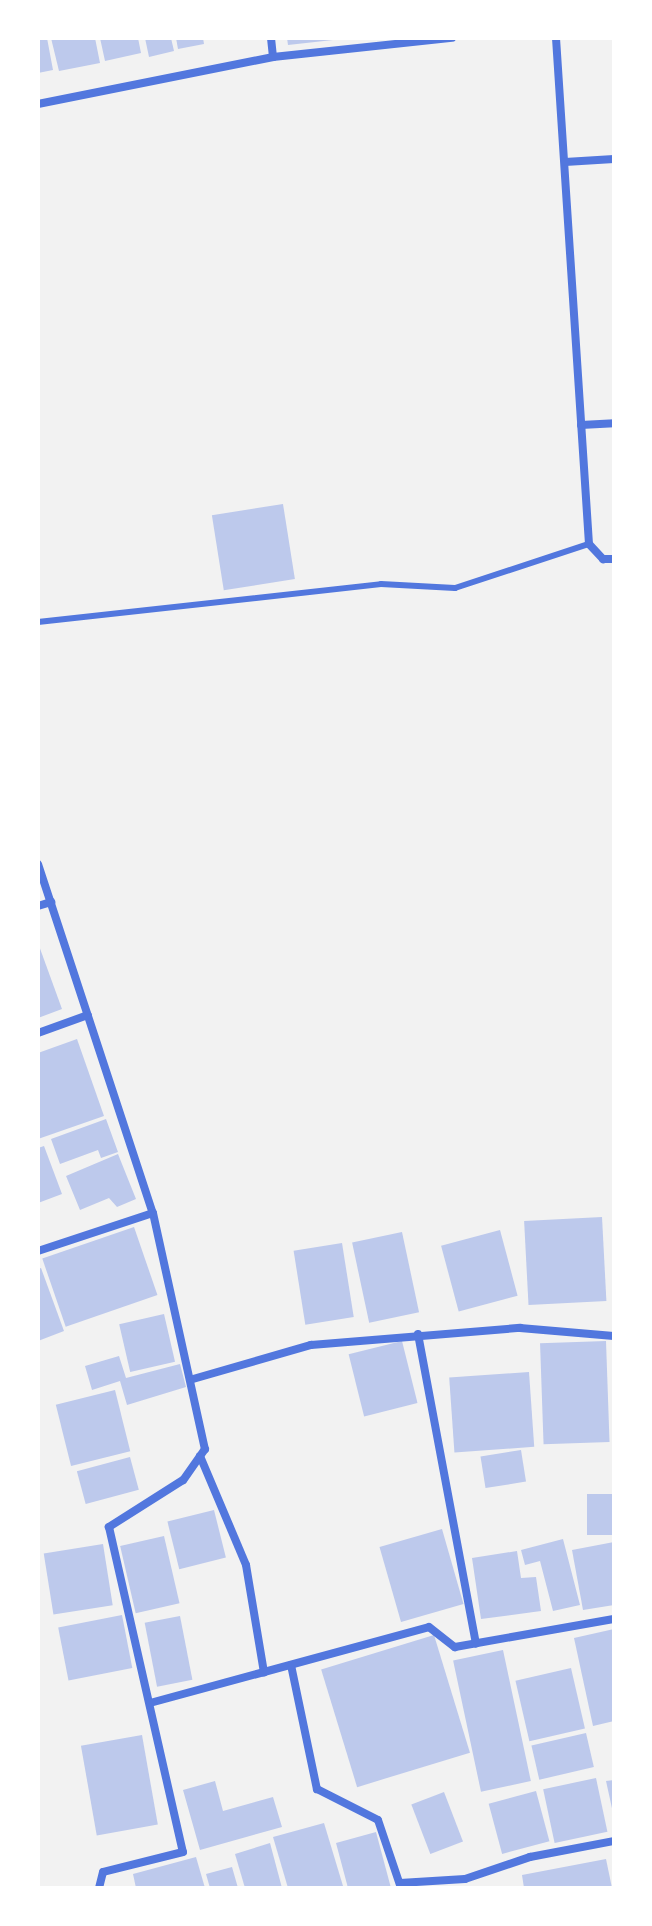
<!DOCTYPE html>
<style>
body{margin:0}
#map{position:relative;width:652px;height:1926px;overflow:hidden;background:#f2f2f2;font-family:"IBM Plex Sans",sans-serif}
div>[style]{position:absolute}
.building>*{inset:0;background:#bdc9ec;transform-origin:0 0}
.service>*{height:6px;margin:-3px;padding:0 3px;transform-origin:3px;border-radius:3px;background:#5277de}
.minor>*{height:8px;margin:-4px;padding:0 4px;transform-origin:4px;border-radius:4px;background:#5277de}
span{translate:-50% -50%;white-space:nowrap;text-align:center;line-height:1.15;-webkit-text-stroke:6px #fff;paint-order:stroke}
.frame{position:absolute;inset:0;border:40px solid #fff;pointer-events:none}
</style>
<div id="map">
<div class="building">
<div style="clip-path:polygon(38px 38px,47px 38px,53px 70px,38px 73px)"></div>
<div style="clip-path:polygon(51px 38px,95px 38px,100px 63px,59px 71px)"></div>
<div style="clip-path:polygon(100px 38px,138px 38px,141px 53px,105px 61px)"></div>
<div style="clip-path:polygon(145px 38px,171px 38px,174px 51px,149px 57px)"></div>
<div style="clip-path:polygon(176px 38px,203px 38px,204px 44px,178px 49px)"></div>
<div style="clip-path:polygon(287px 38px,333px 38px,333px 40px,288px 45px)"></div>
<div style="left:283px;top:504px;width:76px;height:72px;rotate:81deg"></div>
<div style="clip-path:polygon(38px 943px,62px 1009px,38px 1018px)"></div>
<div style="clip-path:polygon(77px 1039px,104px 1116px,38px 1139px,38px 1053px)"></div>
<div style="clip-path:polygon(106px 1119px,118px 1152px,101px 1158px,98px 1150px,60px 1164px,51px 1139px)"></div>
<div style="clip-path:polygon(44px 1146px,62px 1194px,38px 1203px,38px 1148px)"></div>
<div style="clip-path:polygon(118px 1154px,136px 1199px,117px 1207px,109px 1198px,80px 1210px,66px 1176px)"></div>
<div style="left:602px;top:1217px;width:84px;height:78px;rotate:87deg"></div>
<div style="left:134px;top:1227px;width:72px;height:97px;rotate:71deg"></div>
<div style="left:500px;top:1230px;width:68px;height:61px;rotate:75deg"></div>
<div style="left:402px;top:1232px;width:82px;height:51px;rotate:78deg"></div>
<div style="left:342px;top:1243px;width:75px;height:49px;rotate:81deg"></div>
<div style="clip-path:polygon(41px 1268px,64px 1331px,38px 1341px,38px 1269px)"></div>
<div style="left:164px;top:1314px;width:49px;height:46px;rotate:77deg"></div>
<div style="left:402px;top:1341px;width:64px;height:55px;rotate:76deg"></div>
<div style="left:606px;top:1341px;width:101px;height:66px;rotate:88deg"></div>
<div style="clip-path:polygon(119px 1356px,126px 1378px,180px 1364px,186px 1387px,127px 1405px,120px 1381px,92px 1390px,85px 1366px)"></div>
<div style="left:529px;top:1372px;width:75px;height:80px;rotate:86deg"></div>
<div style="left:115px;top:1390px;width:63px;height:61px;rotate:76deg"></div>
<div style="left:521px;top:1450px;width:32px;height:41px;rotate:81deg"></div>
<div style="left:130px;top:1457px;width:34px;height:55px;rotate:75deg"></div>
<div style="left:614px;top:1494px;width:41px;height:27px;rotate:90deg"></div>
<div style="left:214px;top:1510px;width:49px;height:48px;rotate:76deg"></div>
<div style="left:442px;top:1529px;width:78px;height:65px;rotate:74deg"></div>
<div style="left:164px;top:1536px;width:69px;height:45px;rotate:77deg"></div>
<div style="clip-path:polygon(563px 1539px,580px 1605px,553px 1611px,540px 1561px,525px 1565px,521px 1550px)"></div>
<div style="clip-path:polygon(614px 1542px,614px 1605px,583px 1610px,572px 1550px)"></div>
<div style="left:103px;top:1544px;width:62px;height:60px;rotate:81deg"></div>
<div style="clip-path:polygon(517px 1551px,521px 1578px,536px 1577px,541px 1611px,481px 1619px,472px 1558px)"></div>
<div style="left:122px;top:1615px;width:54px;height:65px;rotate:79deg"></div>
<div style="left:180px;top:1616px;width:65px;height:36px;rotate:79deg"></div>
<div style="clip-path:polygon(614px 1629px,614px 1721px,593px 1726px,574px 1638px)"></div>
<div style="left:434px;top:1635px;width:123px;height:118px;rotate:73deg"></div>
<div style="left:503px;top:1650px;width:134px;height:51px;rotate:78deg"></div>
<div style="left:571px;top:1668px;width:62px;height:57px;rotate:77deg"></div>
<div style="left:586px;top:1733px;width:35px;height:56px;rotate:77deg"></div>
<div style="left:142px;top:1735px;width:91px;height:62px;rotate:80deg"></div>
<div style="left:596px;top:1778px;width:55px;height:54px;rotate:78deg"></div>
<div style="clip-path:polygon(614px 1780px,614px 1813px,613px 1813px,606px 1781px)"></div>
<div style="clip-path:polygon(215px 1781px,223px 1811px,273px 1797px,282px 1827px,200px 1850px,183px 1790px)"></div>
<div style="left:536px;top:1791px;width:52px;height:49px;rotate:75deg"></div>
<div style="left:444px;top:1792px;width:53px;height:35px;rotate:69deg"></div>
<div style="clip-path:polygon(324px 1823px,343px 1886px,288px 1888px,273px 1837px)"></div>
<div style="clip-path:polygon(376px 1832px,391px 1888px,348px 1888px,336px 1843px)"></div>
<div style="clip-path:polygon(270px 1843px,282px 1888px,245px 1888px,235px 1854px)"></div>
<div style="clip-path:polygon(196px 1857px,205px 1888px,136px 1888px,133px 1874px)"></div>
<div style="clip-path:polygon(606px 1859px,612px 1888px,524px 1888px,522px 1875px)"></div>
<div style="clip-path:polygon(232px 1867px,238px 1888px,210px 1888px,206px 1874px)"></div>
</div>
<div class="service">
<div style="left:38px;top:622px;width:345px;rotate:-6.3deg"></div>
<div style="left:381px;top:584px;width:74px;rotate:3.1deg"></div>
<div style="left:455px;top:588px;width:141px;rotate:-18.2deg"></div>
</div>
<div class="minor">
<div style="left:271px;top:38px;width:19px;rotate:84deg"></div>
<div style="left:556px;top:38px;width:507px;rotate:86.27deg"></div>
<div style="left:589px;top:544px;width:21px;rotate:47deg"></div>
<div style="left:603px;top:559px;width:11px"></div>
<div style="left:38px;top:104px;width:240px;rotate:-11.3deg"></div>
<div style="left:273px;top:57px;width:180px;rotate:-6.1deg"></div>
<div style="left:565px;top:162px;width:49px;rotate:-3.5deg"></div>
<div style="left:581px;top:425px;width:33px;rotate:-3deg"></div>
<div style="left:38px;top:864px;width:367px;rotate:71.8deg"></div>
<div style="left:153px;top:1213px;width:242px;rotate:77.6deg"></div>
<div style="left:205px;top:1449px;width:38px;rotate:125deg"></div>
<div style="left:183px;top:1480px;width:88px;rotate:147.6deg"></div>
<div style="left:109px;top:1527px;width:333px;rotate:77.2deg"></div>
<div style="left:183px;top:1852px;width:82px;rotate:166deg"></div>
<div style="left:103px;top:1872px;width:16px;rotate:104deg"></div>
<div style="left:38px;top:906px;width:14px;rotate:-17deg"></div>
<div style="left:38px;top:1033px;width:53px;rotate:-19.8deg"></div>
<div style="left:38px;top:1251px;width:121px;rotate:-18.3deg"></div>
<div style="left:418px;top:1334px;width:315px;rotate:79.4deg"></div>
<div style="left:193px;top:1379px;width:123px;rotate:-16.1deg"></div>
<div style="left:311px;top:1345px;width:210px;rotate:-4.7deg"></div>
<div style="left:520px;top:1328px;width:94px;rotate:4.9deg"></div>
<div style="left:200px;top:1456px;width:118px;rotate:67.1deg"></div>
<div style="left:246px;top:1565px;width:109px;rotate:80.5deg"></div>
<div style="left:291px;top:1665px;width:127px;rotate:78.2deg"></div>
<div style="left:317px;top:1789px;width:68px;rotate:26.9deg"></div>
<div style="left:378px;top:1820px;width:72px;rotate:71.3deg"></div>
<div style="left:150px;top:1703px;width:289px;rotate:-15.2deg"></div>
<div style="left:429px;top:1627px;width:33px;rotate:38deg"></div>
<div style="left:455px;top:1647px;width:161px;rotate:-10deg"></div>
<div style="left:400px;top:1883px;width:65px;rotate:-3.5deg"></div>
<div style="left:465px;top:1879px;width:69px;rotate:-18.7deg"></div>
<div style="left:530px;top:1857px;width:86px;rotate:-10.8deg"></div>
</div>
<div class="frame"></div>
</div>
